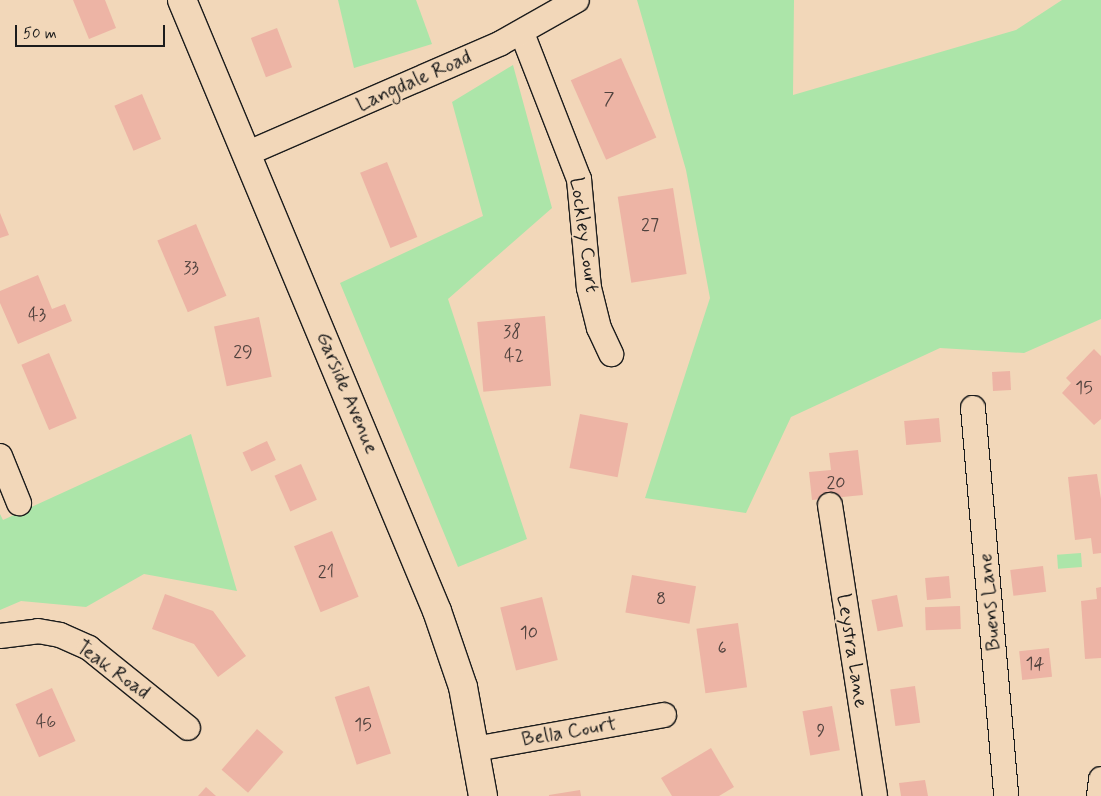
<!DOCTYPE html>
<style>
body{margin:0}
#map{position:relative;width:1101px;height:796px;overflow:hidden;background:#f2d7b9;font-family:Mynerve,sans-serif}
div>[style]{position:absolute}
.green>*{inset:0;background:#ace5a9;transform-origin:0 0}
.building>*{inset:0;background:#edb4a5;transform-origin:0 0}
.roads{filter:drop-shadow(1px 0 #1c1c1c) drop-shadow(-1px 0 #1c1c1c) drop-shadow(0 1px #1c1c1c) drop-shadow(0 -1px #1c1c1c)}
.minor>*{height:24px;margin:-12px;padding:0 12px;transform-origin:12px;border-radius:12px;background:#f2d7b9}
.tertiary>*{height:28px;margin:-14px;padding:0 14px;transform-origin:14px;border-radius:14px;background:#f2d7b9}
span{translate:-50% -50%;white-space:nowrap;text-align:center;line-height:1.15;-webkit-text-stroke:4px #f2d7b9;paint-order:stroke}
.number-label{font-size:18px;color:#50423e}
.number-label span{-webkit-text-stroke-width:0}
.street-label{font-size:20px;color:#1c1c1c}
.scale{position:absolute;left:15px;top:25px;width:150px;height:22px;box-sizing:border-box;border:2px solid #1c1c1c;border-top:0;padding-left:6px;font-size:15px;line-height:18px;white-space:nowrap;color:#1c1c1c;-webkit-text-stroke:4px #f2d7b9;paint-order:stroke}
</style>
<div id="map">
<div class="green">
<div style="clip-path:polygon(338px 0,416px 0,432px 44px,354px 68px)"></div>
<div style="clip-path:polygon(637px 0,794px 0,793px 95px,1016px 30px,1062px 0,1101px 0,1101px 319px,1024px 353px,940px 348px,791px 417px,746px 513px,645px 498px,710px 298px,686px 170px)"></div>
<div style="clip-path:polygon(513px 65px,552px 208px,448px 299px,527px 539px,458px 567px,340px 283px,483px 216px,452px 102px)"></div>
<div style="clip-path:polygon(191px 434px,237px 591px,144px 574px,86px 607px,21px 601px,0 610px,0 514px,3px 520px)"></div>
<div style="left:1081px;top:553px;width:14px;height:24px;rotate:86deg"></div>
</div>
<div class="building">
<div style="clip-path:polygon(73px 0,105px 0,116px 28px,89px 39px)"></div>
<div style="left:277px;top:28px;width:42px;height:28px;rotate:69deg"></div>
<div style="left:621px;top:58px;width:87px;height:55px;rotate:66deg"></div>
<div style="left:142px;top:94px;width:49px;height:30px;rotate:67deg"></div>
<div style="left:387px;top:162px;width:81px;height:29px;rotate:68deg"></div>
<div style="left:673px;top:188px;width:87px;height:56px;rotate:81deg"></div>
<div style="clip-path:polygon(0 213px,9px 235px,0 238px)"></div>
<div style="left:196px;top:224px;width:78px;height:42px;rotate:67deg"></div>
<div style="clip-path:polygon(38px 275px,52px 309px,65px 304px,72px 321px,18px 344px,0 303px,0 291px)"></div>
<div style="left:545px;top:316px;width:70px;height:68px;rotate:85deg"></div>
<div style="left:259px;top:317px;width:61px;height:46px;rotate:78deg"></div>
<div style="clip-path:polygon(1094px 349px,1101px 356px,1101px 419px,1094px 425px,1062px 393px,1071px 383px,1066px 378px)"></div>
<div style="left:49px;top:353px;width:71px;height:30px;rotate:67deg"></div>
<div style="left:1010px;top:371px;width:19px;height:18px;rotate:87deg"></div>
<div style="left:580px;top:414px;width:49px;height:55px;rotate:11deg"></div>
<div style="left:939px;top:418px;width:24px;height:35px;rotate:85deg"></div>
<div style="left:267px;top:441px;width:21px;height:27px;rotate:65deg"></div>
<div style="clip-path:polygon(858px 450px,863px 495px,812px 500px,809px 472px,831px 470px,829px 453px)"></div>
<div style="left:301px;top:464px;width:39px;height:29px;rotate:66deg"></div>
<div style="clip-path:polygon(1097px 474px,1101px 499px,1101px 553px,1093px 554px,1091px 538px,1075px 540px,1068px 477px)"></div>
<div style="left:332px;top:531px;width:71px;height:41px;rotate:68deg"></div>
<div style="left:1043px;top:566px;width:26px;height:33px;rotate:83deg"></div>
<div style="left:632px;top:575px;width:65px;height:38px;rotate:10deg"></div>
<div style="left:949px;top:576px;width:22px;height:24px;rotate:85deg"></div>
<div style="clip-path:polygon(1101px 587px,1101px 658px,1085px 659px,1081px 601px,1097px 599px,1096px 588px)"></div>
<div style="clip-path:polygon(165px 594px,213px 611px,246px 656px,218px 677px,194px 644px,152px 629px)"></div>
<div style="left:897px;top:595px;width:32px;height:26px;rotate:79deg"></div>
<div style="left:542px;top:597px;width:65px;height:43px;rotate:76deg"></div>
<div style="left:960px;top:606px;width:23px;height:35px;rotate:88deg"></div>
<div style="left:738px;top:623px;width:65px;height:42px;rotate:82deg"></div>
<div style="left:1049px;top:648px;width:29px;height:30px;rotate:84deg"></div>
<div style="left:369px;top:686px;width:71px;height:36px;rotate:72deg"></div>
<div style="left:915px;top:686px;width:37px;height:25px;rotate:82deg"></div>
<div style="left:52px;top:688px;width:58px;height:40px;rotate:66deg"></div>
<div style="left:832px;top:706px;width:45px;height:30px;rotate:80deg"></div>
<div style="left:257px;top:729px;width:35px;height:54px;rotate:41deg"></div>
<div style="clip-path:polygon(711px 748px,734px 787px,719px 796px,672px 796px,661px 778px)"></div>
<div style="clip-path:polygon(925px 780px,928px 796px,901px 796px,899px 783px)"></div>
<div style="clip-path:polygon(206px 787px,216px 796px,198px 796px)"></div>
<div style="clip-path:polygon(580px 790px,581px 796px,549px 796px,549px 795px)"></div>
</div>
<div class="roads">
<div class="minor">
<div style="left:522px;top:33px;width:157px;rotate:68.7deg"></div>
<div style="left:579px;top:179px;width:109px;rotate:84.8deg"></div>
<div style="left:589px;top:288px;width:41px;rotate:76deg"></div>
<div style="left:599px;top:328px;width:29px;rotate:65deg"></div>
<div style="left:246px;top:154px;width:278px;rotate:-23.5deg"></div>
<div style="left:501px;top:43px;width:87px;rotate:-29.5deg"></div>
<div style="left:973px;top:408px;width:389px;rotate:85.1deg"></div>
<div style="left:0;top:456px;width:51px;rotate:68deg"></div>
<div style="left:830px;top:505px;width:294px;rotate:81.2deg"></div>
<div style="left:0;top:636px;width:38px;rotate:-7deg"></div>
<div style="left:38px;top:631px;width:22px;rotate:10deg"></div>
<div style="left:60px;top:635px;width:32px;rotate:24deg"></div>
<div style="left:89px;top:648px;width:127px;rotate:38.9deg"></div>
<div style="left:475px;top:749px;width:192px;rotate:-10.2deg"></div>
<div style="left:1099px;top:796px;width:17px;rotate:-83deg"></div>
</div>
<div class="tertiary">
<div style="left:182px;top:0;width:662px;rotate:67.35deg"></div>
<div style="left:437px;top:611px;width:80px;rotate:71.1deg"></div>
<div style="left:463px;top:687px;width:111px;rotate:79.6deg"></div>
</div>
</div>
<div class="number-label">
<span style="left:609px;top:99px">7</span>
<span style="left:650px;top:225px">27</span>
<span style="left:191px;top:268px">33</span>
<span style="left:37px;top:315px">43</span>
<span style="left:512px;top:332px">38</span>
<span style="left:243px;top:352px">29</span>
<span style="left:514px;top:356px">42</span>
<span style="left:1084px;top:388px">15</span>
<span style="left:836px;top:483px">20</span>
<span style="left:326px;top:572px">21</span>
<span style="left:661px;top:599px">8</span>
<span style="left:529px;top:633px">10</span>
<span style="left:722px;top:648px">6</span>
<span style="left:1035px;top:664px">14</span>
<span style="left:46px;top:722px">46</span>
<span style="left:363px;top:725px">15</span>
<span style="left:821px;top:731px">9</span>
</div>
<div class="street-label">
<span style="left:414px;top:81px;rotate:-24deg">Langdale Road</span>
<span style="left:584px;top:235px;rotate:82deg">Lockley Court</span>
<span style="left:347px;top:393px;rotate:67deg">Garside Avenue</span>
<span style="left:990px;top:602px;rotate:-95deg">Buens Lane</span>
<span style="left:852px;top:651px;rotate:81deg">Leystra Lane</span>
<span style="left:113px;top:670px;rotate:36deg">Teak Road</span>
<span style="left:569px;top:732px;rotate:-10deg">Bella Court</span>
</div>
<div class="scale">50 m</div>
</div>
